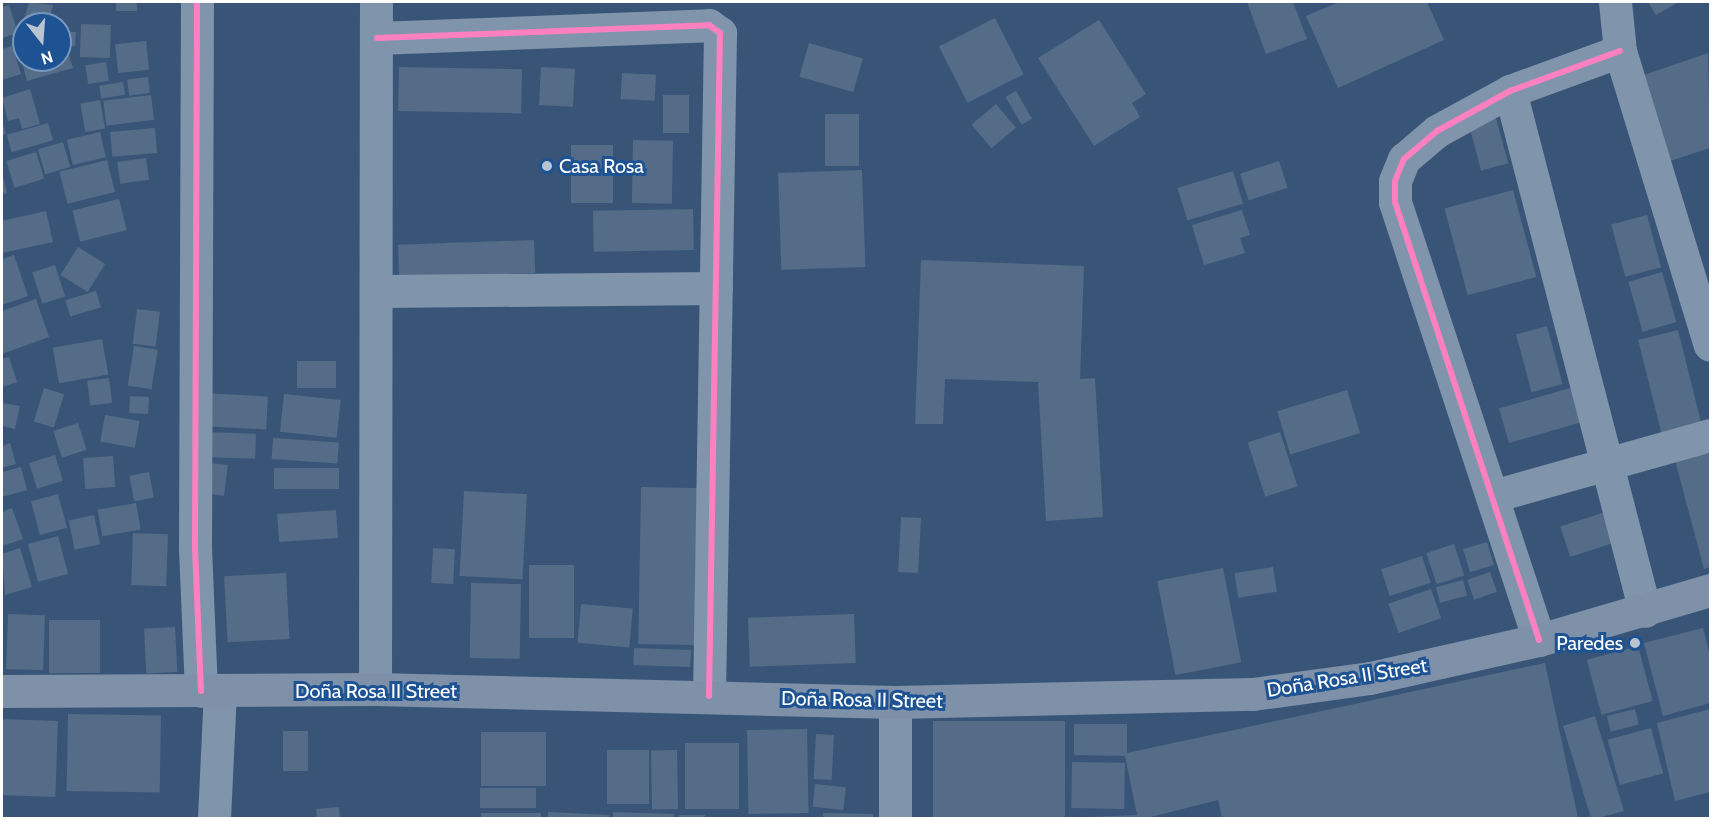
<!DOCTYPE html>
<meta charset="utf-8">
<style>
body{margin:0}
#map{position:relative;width:1712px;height:820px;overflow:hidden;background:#385578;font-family:Cabin,sans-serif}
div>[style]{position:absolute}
.building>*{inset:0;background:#546c87;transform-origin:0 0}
.minor>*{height:33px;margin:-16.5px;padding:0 16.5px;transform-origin:16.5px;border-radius:16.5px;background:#8095ab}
.major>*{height:33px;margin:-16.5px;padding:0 16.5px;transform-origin:16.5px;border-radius:16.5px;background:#7f91a9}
.cycleway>*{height:6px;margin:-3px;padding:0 3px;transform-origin:3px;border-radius:3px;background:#ff80c0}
.dots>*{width:16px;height:16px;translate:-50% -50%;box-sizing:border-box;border:3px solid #1d5293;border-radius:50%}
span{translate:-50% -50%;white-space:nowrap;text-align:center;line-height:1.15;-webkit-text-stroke:6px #1d5293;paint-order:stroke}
.poi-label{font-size:20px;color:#fff}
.left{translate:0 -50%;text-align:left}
.right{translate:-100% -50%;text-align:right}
.street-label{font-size:20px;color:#fff}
.frame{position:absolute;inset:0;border:3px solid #fff;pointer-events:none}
.north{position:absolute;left:12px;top:12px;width:60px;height:60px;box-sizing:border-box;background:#1d5293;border:2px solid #7797be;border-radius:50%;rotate:163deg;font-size:16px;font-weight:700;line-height:24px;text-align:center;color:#fff}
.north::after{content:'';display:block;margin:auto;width:21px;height:27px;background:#b9c4d0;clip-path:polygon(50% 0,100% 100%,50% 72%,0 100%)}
</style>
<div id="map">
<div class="building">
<div style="clip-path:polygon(29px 2px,53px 5px,48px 24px,24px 24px,24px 36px,20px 35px)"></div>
<div style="left:116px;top:2px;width:21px;height:9px"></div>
<div style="clip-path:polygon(1247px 2px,1293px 2px,1307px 39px,1266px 54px)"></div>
<div style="clip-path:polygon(1339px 2px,1427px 2px,1444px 40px,1338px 88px,1306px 16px)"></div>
<div style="clip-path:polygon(1648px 2px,1679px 2px,1656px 15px)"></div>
<div style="clip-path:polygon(9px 5px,18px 33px,2px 38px,2px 7px)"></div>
<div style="left:995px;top:18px;width:63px;height:63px;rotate:63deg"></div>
<div style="clip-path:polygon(1099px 20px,1146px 94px,1132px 103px,1140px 117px,1094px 146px,1038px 58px)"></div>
<div style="left:81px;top:24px;width:30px;height:33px;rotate:2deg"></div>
<div style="left:60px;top:31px;width:16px;height:14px;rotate:4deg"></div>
<div style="left:146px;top:41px;width:29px;height:31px;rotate:84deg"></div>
<div style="left:809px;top:43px;width:56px;height:35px;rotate:16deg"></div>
<div style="clip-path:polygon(12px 46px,21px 74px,2px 80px,2px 49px)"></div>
<div style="clip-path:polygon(67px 49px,73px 68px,27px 81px,22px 62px,60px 60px,60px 51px)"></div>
<div style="clip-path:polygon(1708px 53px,1710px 148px,1670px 161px,1641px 76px)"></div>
<div style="left:106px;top:62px;width:19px;height:21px;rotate:81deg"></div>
<div style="left:399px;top:67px;width:123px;height:44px;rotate:1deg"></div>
<div style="left:541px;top:67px;width:34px;height:38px;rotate:3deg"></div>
<div style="left:622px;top:73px;width:34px;height:26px;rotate:3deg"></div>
<div style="left:148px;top:77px;width:16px;height:21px;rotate:83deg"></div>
<div style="left:123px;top:82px;width:13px;height:24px;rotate:81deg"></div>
<div style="clip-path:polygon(30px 89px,40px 124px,22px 129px,19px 118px,8px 121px,2px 98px)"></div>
<div style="left:1016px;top:91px;width:32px;height:12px;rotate:60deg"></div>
<div style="left:151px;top:95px;width:25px;height:48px;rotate:83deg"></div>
<div style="left:663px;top:95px;width:26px;height:38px"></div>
<div style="left:100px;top:100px;width:29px;height:20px;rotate:80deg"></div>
<div style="left:996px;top:104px;width:31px;height:32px;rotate:50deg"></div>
<div style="left:825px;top:114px;width:34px;height:52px"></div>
<div style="left:1495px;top:114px;width:51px;height:28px;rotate:75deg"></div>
<div style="clip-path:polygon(2px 121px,6px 134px,2px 135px)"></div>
<div style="left:48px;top:123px;width:18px;height:43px;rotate:74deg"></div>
<div style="left:155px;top:128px;width:25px;height:45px;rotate:85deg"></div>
<div style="left:100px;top:132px;width:26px;height:34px;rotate:77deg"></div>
<div style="left:633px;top:140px;width:40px;height:63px;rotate:1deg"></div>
<div style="left:63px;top:142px;width:26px;height:26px;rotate:74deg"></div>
<div style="left:571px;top:145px;width:42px;height:58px"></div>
<div style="left:36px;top:152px;width:28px;height:31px;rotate:73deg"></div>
<div style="left:146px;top:158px;width:22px;height:29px;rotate:82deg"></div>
<div style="left:107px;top:160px;width:33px;height:49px;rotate:76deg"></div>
<div style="left:1279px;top:161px;width:28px;height:41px;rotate:72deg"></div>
<div style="left:862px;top:170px;width:97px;height:84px;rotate:88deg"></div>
<div style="left:1233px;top:171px;width:34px;height:58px;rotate:73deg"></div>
<div style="clip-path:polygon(2px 173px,7px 193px,2px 194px)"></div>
<div style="left:1513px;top:190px;width:90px;height:71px;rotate:75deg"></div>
<div style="left:119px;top:199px;width:32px;height:48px;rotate:76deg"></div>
<div style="left:693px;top:209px;width:41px;height:100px;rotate:89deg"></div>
<div style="clip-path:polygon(1242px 210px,1250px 235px,1240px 238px,1245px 253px,1204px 265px,1192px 225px)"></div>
<div style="clip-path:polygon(46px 211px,53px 242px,2px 253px,2px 221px)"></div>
<div style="left:1647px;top:215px;width:54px;height:37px;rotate:75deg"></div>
<div style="left:534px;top:240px;width:33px;height:136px;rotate:88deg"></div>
<div style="left:78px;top:247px;width:32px;height:33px;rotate:32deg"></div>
<div style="clip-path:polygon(14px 255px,28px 296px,2px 305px,2px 259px)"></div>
<div style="clip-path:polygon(921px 260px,1084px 266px,1080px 379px,1095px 378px,1103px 517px,1046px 521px,1038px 382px,945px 379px,943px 424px,915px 424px)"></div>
<div style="left:55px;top:265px;width:33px;height:24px;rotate:72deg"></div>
<div style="left:1662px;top:272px;width:52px;height:35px;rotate:74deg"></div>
<div style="left:96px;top:291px;width:17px;height:32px;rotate:73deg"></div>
<div style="clip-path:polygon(36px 299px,49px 337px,2px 354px,2px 311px)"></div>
<div style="left:137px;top:309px;width:23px;height:35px;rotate:7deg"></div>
<div style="left:1547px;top:326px;width:60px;height:32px;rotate:75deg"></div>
<div style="left:1678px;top:330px;width:96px;height:41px;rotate:76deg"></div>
<div style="left:102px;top:339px;width:36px;height:50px;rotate:80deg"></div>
<div style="left:134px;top:346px;width:24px;height:40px;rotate:9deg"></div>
<div style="clip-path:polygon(9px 357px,17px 382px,2px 387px,2px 359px)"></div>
<div style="left:297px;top:361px;width:39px;height:27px"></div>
<div style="left:109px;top:378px;width:25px;height:22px;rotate:83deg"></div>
<div style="left:1574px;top:387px;width:36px;height:78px;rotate:74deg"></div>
<div style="left:44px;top:388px;width:21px;height:35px;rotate:17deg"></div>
<div style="left:1347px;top:390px;width:45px;height:73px;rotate:73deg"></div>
<div style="left:202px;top:393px;width:66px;height:33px;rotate:3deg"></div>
<div style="left:284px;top:394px;width:57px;height:38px;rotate:6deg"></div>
<div style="left:130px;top:396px;width:19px;height:17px;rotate:3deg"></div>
<div style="clip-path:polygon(2px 403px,20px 406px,15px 429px,2px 426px)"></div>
<div style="left:105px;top:415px;width:35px;height:27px;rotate:10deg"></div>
<div style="left:78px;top:423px;width:28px;height:26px;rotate:72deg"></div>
<div style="left:203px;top:432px;width:53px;height:25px;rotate:2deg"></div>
<div style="left:1280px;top:432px;width:57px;height:34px;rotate:72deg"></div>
<div style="left:273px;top:438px;width:66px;height:21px;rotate:4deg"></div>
<div style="clip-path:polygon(10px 443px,16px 464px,2px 468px,2px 446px)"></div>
<div style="clip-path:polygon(1710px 450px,1710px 567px,1704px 569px,1675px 460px)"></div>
<div style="left:55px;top:455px;width:27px;height:27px;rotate:73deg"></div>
<div style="left:113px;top:456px;width:31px;height:30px;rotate:86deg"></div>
<div style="left:203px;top:462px;width:25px;height:31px;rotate:7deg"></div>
<div style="clip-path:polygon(21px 467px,27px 490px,2px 497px,2px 472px)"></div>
<div style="left:274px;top:468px;width:65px;height:21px"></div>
<div style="left:149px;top:472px;width:26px;height:20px;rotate:79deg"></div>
<div style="left:641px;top:487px;width:66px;height:157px;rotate:1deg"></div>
<div style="left:464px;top:491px;width:63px;height:85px;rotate:3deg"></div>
<div style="left:58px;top:494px;width:35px;height:28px;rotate:75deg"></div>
<div style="left:136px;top:503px;width:27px;height:39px;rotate:80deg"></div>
<div style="clip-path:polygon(12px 508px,23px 539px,2px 546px,2px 512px)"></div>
<div style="left:336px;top:510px;width:28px;height:59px;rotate:86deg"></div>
<div style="left:1605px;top:512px;width:32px;height:47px;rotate:72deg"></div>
<div style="left:94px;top:515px;width:30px;height:26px;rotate:78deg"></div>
<div style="left:901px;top:517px;width:20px;height:55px;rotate:3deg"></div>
<div style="left:133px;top:533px;width:35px;height:52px;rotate:2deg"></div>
<div style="left:58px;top:536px;width:39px;height:31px;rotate:75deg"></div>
<div style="left:1487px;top:542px;width:24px;height:25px;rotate:73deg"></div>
<div style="left:1454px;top:544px;width:33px;height:29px;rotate:72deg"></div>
<div style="clip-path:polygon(20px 548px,32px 587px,5px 595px,2px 554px)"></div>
<div style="left:433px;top:548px;width:22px;height:35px;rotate:3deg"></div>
<div style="left:1422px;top:556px;width:28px;height:43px;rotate:72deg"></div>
<div style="left:529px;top:565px;width:45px;height:73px"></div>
<div style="left:1273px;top:567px;width:25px;height:39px;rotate:81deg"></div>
<div style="left:1223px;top:568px;width:96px;height:67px;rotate:79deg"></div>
<div style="left:1490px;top:572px;width:21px;height:24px;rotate:71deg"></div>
<div style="left:286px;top:573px;width:66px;height:62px;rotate:87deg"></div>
<div style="left:1463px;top:580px;width:16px;height:28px;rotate:75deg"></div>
<div style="left:471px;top:583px;width:50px;height:75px;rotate:1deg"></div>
<div style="left:1431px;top:589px;width:31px;height:45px;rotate:71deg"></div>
<div style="left:581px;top:604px;width:52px;height:39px;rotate:5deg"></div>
<div style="left:8px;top:614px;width:37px;height:55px;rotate:2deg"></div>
<div style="left:854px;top:614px;width:49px;height:106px;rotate:88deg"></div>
<div style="left:49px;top:620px;width:51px;height:53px"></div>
<div style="left:175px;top:627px;width:45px;height:31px;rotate:87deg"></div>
<div style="clip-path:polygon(1703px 628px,1710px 655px,1710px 703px,1663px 716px,1644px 643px)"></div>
<div style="left:1638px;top:646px;width:57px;height:53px;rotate:75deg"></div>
<div style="left:634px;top:648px;width:57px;height:17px;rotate:2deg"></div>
<div style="clip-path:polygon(1545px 663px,1578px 818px,1222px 818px,1218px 800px,1147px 818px,1065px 818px,1137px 815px,1125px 756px,1074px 755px,1074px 724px,1127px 724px,1127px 753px)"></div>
<div style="left:1635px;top:709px;width:16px;height:29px;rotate:76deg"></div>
<div style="clip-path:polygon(1710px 709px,1710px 792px,1675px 801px,1657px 723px)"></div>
<div style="left:68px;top:714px;width:93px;height:77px;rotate:1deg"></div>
<div style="clip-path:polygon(1595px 716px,1624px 811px,1598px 818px,1591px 818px,1563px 726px)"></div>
<div style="left:2px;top:719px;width:56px;height:76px;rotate:2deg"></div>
<div style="left:933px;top:721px;width:132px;height:97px"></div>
<div style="left:1651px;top:728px;width:47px;height:45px;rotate:75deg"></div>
<div style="left:807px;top:729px;width:84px;height:60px;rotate:89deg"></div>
<div style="left:283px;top:731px;width:25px;height:40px"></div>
<div style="left:481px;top:732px;width:65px;height:54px"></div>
<div style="left:816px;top:734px;width:18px;height:45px;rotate:3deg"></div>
<div style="left:685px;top:743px;width:54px;height:66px"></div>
<div style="left:607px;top:750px;width:42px;height:54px"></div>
<div style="left:677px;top:750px;width:59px;height:26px;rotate:89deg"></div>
<div style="left:1072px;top:762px;width:53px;height:46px;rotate:1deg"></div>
<div style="left:815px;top:784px;width:31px;height:23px;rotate:6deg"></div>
<div style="left:536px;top:788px;width:20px;height:56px;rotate:90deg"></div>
<div style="left:339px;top:807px;width:11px;height:23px;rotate:85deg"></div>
<div style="clip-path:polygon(548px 812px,609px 815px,609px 818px,548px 818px)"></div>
<div style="clip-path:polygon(613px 812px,674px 814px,674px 818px,613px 818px)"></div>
<div style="left:481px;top:813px;width:60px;height:5px"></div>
<div style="clip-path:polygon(823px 813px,873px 814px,873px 818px,823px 818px)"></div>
<div style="left:679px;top:815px;width:26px;height:3px"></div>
</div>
<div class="minor">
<div style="left:197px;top:2px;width:546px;rotate:90.21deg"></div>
<div style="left:195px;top:548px;width:143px;rotate:87.6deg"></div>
<div style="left:1615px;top:2px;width:49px;rotate:84.2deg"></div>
<div style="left:1620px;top:51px;width:307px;rotate:73deg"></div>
<div style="left:377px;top:38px;width:332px;rotate:-2.2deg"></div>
<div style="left:709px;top:25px;width:14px;rotate:36deg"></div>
<div style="left:720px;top:33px;width:663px;rotate:90.95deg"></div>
<div style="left:1510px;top:91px;width:537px;rotate:75.45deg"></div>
<div style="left:379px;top:291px;width:337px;rotate:-0.5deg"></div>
<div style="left:1493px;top:496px;width:225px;rotate:-15.7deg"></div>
<div style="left:1539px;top:640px;width:461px;rotate:-108.2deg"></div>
<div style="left:1395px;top:202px;width:21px;rotate:-90deg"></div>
<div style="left:1395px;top:181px;width:24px;rotate:-68deg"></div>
<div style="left:1404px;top:159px;width:43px;rotate:-40.3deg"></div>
<div style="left:1437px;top:131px;width:83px;rotate:-28.7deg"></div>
<div style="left:1510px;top:91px;width:117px;rotate:-20deg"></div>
<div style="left:375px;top:689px;width:687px;rotate:-89.92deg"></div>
<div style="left:895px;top:702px;width:116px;rotate:90deg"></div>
<div style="left:214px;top:818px;width:126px;rotate:-87.3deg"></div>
</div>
<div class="major">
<div style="left:2px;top:691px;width:373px;rotate:-0.3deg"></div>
<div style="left:375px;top:689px;width:520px;rotate:1.43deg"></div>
<div style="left:895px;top:702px;width:358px;rotate:-1.3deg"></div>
<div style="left:1253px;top:694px;width:118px;rotate:-7.8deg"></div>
<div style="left:1370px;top:678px;width:173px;rotate:-12.7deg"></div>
<div style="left:1539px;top:640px;width:178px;rotate:-16.3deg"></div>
</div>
<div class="cycleway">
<div style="left:197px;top:2px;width:546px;rotate:90.21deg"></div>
<div style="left:195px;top:548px;width:143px;rotate:87.6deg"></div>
<div style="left:377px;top:38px;width:332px;rotate:-2.2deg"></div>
<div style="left:709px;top:25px;width:14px;rotate:36deg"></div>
<div style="left:720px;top:33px;width:663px;rotate:90.95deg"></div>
<div style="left:1539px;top:640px;width:461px;rotate:-108.2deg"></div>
<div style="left:1395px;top:202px;width:21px;rotate:-90deg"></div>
<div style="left:1395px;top:181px;width:24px;rotate:-68deg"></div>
<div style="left:1404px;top:159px;width:43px;rotate:-40.3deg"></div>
<div style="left:1437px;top:131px;width:83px;rotate:-28.7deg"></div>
<div style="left:1510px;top:91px;width:117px;rotate:-20deg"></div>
</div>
<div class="dots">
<div style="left:547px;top:166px;background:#b9c4d0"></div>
<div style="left:1635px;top:643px;background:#b9c4d0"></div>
</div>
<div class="poi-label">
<span class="left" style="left:559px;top:166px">Casa Rosa</span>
<span class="right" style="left:1623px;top:643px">Paredes</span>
</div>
<div class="street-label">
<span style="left:1347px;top:678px;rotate:-9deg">Doña Rosa II Street</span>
<span style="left:376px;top:691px">Doña Rosa II Street</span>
<span style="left:862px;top:700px;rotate:1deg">Doña Rosa II Street</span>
</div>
<div class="frame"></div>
<div class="north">N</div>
</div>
